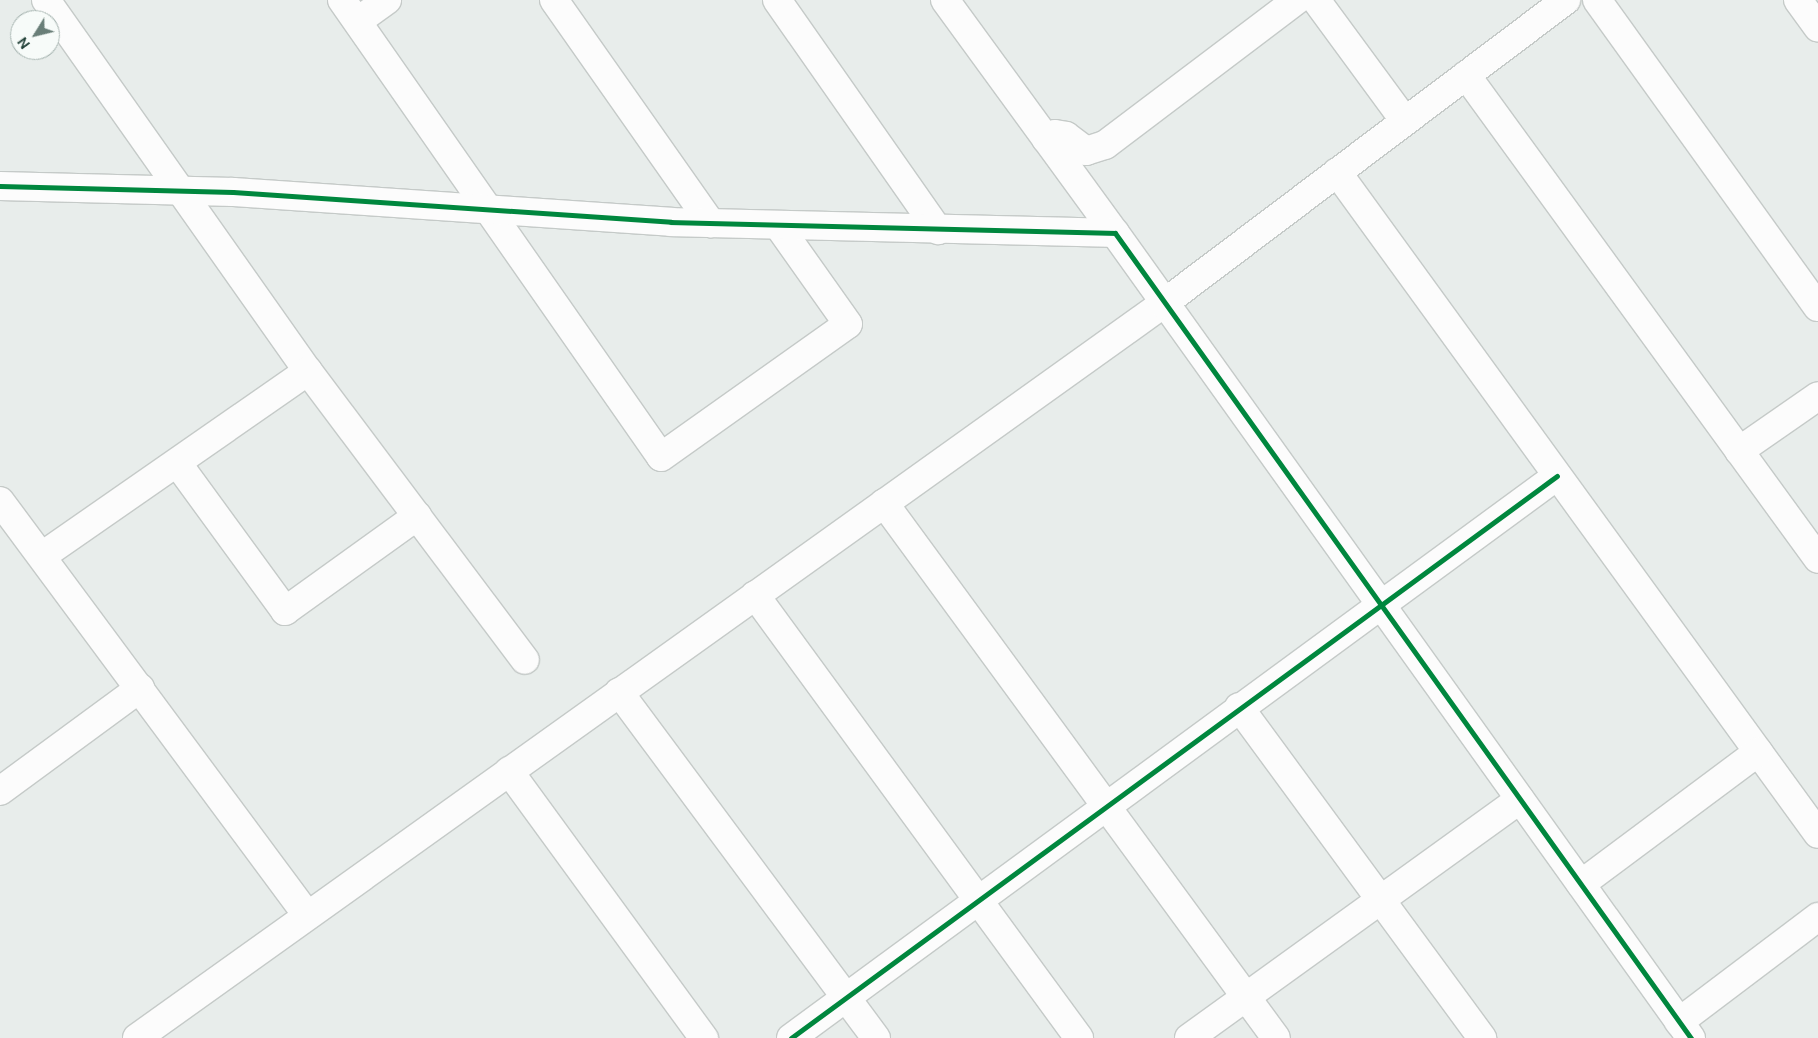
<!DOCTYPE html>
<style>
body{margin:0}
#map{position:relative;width:1818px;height:1038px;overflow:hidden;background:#e8edeb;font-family:"DM Sans",sans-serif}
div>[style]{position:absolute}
.roads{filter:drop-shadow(1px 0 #c5cac8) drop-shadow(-1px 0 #c5cac8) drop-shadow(0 1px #c5cac8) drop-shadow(0 -1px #c5cac8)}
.street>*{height:28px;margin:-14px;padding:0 14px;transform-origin:14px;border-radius:14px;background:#fcfcfc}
.secondary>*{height:28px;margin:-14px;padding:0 14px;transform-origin:14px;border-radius:14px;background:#fcfcfc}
.cycleway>*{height:5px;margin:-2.5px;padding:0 2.5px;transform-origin:2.5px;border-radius:2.5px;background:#00873e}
span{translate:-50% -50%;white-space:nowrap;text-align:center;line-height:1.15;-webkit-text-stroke:4px #f7fbf9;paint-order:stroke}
.north{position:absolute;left:10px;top:10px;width:50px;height:50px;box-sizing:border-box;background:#f7fbf9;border:1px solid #a3b1ad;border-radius:50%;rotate:234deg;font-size:14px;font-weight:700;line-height:20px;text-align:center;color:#24423a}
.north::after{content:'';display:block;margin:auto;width:18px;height:22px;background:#697e78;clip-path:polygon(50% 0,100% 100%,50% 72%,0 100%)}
</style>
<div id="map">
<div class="roads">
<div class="street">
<div style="left:46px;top:0;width:454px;rotate:54.8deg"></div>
<div style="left:308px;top:371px;width:361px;rotate:53.1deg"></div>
<div style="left:342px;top:0;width:557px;rotate:55.08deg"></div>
<div style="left:661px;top:457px;width:229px;rotate:-35.4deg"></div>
<div style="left:848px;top:324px;width:121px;rotate:-125.3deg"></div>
<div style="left:554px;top:0;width:273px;rotate:54.9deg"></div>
<div style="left:777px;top:0;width:281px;rotate:55deg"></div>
<div style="left:945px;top:0;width:288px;rotate:53.9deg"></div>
<div style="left:1316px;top:0;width:150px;rotate:53.7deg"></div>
<div style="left:1597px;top:0;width:378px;rotate:54.3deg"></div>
<div style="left:1798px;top:0;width:34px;rotate:54deg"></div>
<div style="left:358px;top:21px;width:36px;rotate:-36deg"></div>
<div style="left:1466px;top:75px;width:598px;rotate:53.97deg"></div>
<div style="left:1046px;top:139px;width:10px;rotate:-29deg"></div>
<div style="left:1055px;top:134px;width:11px;rotate:10deg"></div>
<div style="left:1066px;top:136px;width:25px;rotate:37deg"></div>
<div style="left:1086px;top:151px;width:20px;rotate:-18deg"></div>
<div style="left:1105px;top:145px;width:241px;rotate:-37.1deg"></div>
<div style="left:1337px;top:172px;width:818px;rotate:54deg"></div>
<div style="left:0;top:186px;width:233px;rotate:1.5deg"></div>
<div style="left:233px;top:192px;width:439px;rotate:3.9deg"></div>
<div style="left:671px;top:222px;width:444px;rotate:1.4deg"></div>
<div style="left:1115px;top:233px;width:990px;rotate:54.42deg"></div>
<div style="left:1739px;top:451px;width:96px;rotate:-34.8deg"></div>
<div style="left:178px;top:464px;width:182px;rotate:53.9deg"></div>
<div style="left:285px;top:611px;width:163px;rotate:-35.7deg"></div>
<div style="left:0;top:501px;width:515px;rotate:53.44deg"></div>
<div style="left:884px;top:503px;width:663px;rotate:53.77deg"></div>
<div style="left:42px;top:556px;width:324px;rotate:-34.8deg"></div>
<div style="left:755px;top:595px;width:549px;rotate:53.82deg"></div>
<div style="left:619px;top:692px;width:431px;rotate:53.4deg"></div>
<div style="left:1239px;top:707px;width:411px;rotate:53.7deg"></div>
<div style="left:509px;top:771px;width:331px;rotate:53.9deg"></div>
<div style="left:0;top:791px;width:174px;rotate:-36.3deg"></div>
<div style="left:1581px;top:884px;width:221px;rotate:-36.7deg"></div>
<div style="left:1679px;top:1022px;width:174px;rotate:-37.1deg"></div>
<div style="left:791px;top:1038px;width:950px;rotate:-36.27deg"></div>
<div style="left:1189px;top:1038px;width:408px;rotate:-35.8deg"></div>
</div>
<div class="secondary">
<div style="left:137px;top:1038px;width:1262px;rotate:-35.58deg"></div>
<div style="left:1163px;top:304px;width:505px;rotate:-37.03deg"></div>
</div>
</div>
<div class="cycleway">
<div style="left:0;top:186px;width:233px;rotate:1.5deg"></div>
<div style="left:233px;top:192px;width:439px;rotate:3.9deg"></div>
<div style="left:671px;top:222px;width:444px;rotate:1.4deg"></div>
<div style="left:1115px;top:233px;width:990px;rotate:54.42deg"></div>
<div style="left:791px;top:1038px;width:950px;rotate:-36.27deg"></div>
</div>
<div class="north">N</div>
</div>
